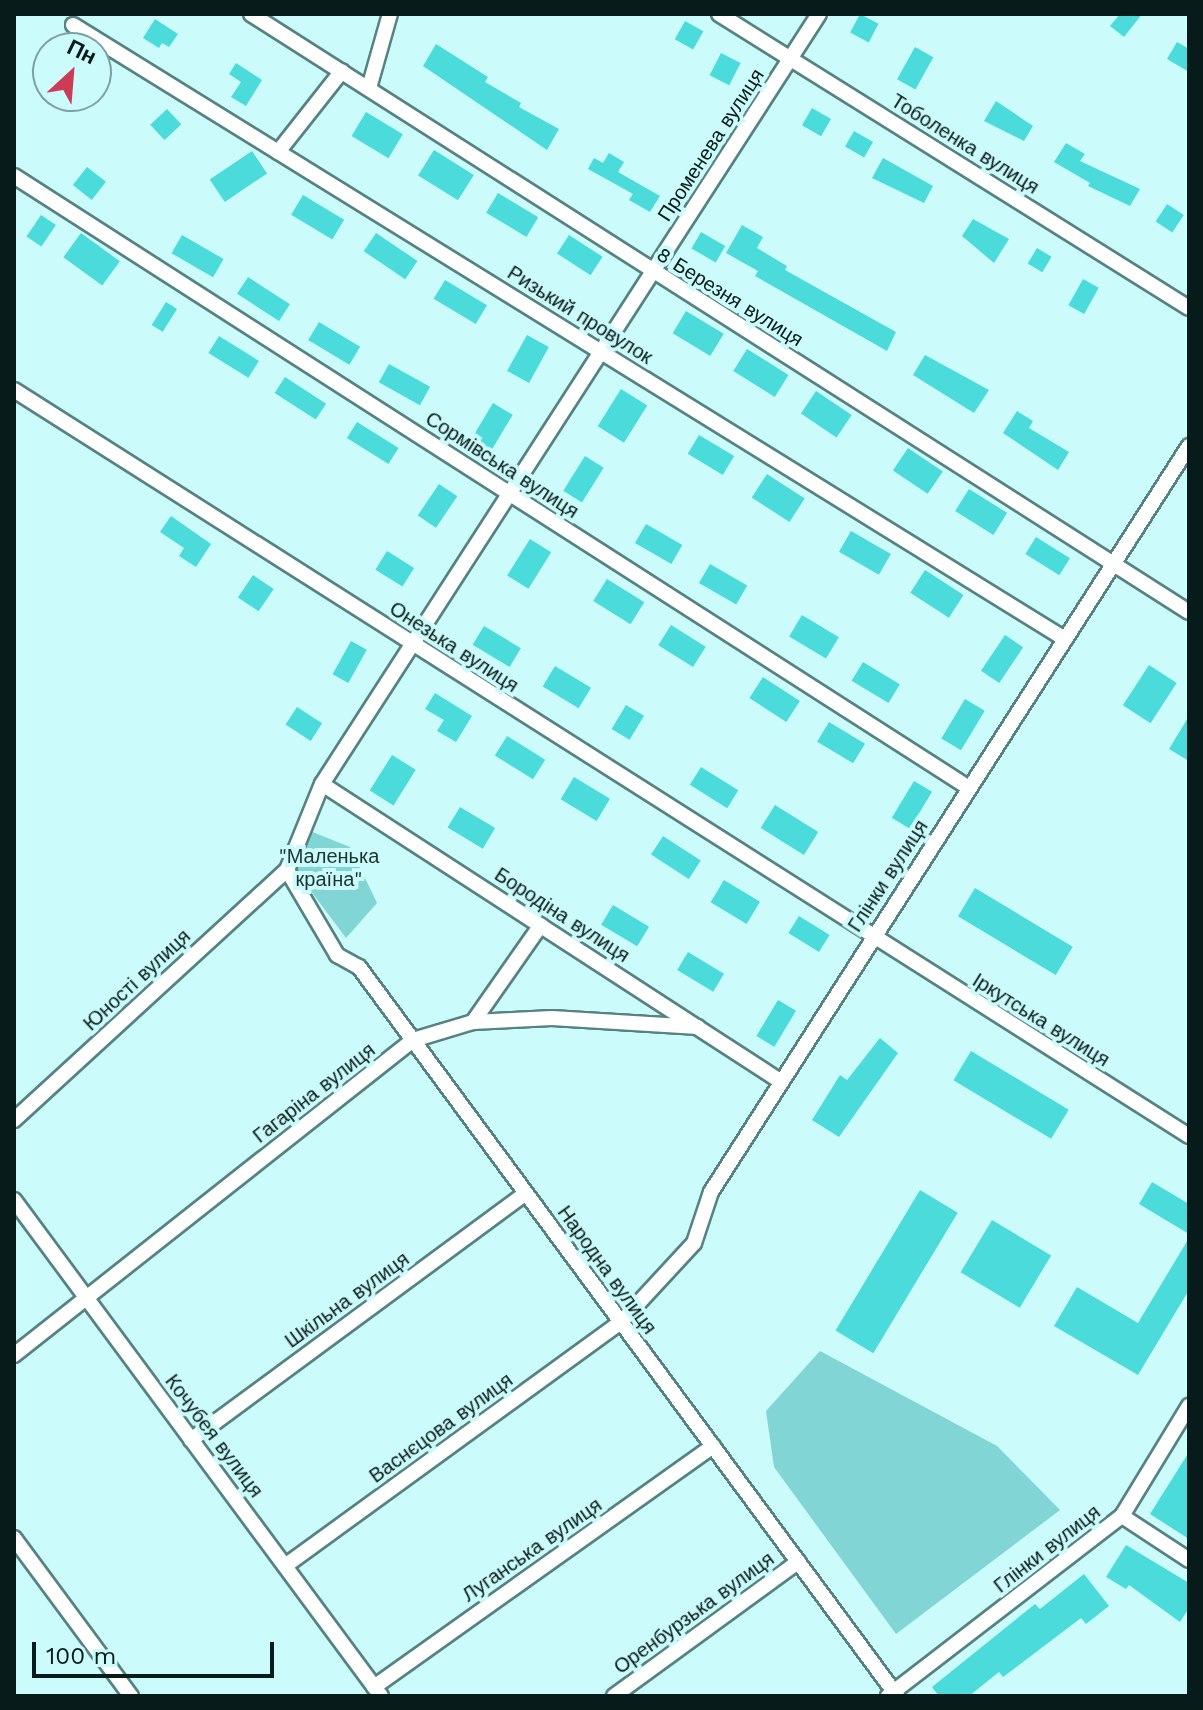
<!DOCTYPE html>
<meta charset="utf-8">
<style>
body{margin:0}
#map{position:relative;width:1203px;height:1710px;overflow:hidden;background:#cbfbfa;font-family:"Work Sans",sans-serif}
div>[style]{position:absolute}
.green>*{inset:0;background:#81d5d4}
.building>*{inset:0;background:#4bdbdb;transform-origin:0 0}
.roads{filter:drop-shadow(2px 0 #568382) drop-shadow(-2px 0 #568382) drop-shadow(0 2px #568382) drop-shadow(0 -2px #568382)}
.street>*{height:14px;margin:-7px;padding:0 7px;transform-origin:7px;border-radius:7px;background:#fff}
span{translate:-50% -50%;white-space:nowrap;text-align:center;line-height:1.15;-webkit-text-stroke:8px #cbfbfa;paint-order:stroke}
.street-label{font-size:20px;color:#081b1b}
.park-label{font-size:20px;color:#1c3433}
.frame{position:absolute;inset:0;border:16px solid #081b1b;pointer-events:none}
.north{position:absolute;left:32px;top:32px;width:80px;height:80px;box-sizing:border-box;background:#cbfbfa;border:2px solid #7da1a1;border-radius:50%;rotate:26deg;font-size:22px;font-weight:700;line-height:32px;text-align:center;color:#081b1b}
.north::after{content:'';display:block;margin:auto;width:28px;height:36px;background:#cc3c56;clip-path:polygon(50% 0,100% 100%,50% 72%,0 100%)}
.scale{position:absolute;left:32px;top:1642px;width:242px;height:36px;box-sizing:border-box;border:4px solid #081b1b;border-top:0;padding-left:10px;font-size:24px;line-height:28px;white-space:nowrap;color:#081b1b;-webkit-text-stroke:6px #cbfbfa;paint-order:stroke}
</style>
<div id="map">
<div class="green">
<div style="clip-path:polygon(305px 829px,350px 847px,377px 903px,346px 938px,293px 867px)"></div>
<div style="clip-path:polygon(820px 1351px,997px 1446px,1060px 1510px,896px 1634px,774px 1467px,766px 1411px)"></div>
</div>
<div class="building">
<div style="left:860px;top:14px;width:21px;height:21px;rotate:28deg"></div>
<div style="clip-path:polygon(1120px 14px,1142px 14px,1124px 37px,1110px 26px)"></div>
<div style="clip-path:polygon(155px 19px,178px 34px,169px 47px,162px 43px,159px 48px,143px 38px)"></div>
<div style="left:685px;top:21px;width:21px;height:21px;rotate:29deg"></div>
<div style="clip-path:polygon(1177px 42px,1189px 49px,1189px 72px,1167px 59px)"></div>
<div style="clip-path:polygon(436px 44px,488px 77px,485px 82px,521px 103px,519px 107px,559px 129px,547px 150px,423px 66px)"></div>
<div style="left:915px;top:47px;width:21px;height:37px;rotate:29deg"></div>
<div style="left:721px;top:53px;width:22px;height:25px;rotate:27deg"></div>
<div style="clip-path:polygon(236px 63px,262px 80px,246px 106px,231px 97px,241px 82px,229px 74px)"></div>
<div style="clip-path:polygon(996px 101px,1033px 126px,1024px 141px,984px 121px)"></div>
<div style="left:812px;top:108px;width:22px;height:20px;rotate:30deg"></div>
<div style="left:167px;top:109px;width:21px;height:23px;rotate:47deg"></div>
<div style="left:366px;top:112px;width:43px;height:28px;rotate:31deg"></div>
<div style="left:854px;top:131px;width:22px;height:18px;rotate:30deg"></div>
<div style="clip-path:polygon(1066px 143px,1085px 154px,1080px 161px,1140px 189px,1130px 206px,1088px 186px,1090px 183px,1054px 162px)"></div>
<div style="left:434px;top:150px;width:47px;height:30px;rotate:32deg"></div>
<div style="left:252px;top:151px;width:27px;height:51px;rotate:56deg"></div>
<div style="clip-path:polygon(609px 153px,624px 162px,618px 172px,660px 196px,650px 212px,629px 200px,633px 194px,588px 169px,594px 158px,603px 163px)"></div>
<div style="clip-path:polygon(883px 158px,933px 186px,924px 203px,872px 178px)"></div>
<div style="left:87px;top:167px;width:24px;height:23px;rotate:38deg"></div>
<div style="left:498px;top:193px;width:47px;height:23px;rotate:31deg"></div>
<div style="left:303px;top:195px;width:48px;height:23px;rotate:31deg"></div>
<div style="left:1167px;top:204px;width:20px;height:21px;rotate:33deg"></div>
<div style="left:41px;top:215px;width:18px;height:26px;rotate:34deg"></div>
<div style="clip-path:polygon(973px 219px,1009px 239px,994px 263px,962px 236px)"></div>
<div style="clip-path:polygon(742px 225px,763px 237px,757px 248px,787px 266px,785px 270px,896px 332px,887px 351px,755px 276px,758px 271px,726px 253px)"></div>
<div style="left:701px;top:232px;width:28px;height:19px;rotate:30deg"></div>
<div style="left:81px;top:233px;width:48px;height:30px;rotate:36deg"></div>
<div style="left:376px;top:233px;width:50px;height:22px;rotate:34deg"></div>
<div style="left:182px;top:235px;width:48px;height:21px;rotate:30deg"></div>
<div style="left:569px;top:235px;width:40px;height:22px;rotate:33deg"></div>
<div style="left:1037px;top:248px;width:17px;height:18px;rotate:31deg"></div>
<div style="left:248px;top:277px;width:50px;height:20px;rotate:33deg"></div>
<div style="left:1083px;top:279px;width:18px;height:30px;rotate:29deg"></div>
<div style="left:445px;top:280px;width:49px;height:22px;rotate:31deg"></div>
<div style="left:166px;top:302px;width:13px;height:27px;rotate:32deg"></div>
<div style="left:686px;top:311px;width:44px;height:26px;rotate:31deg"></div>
<div style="left:319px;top:322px;width:48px;height:21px;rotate:31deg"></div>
<div style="left:527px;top:335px;width:25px;height:41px;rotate:29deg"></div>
<div style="left:219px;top:336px;width:47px;height:20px;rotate:32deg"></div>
<div style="left:747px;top:349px;width:49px;height:26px;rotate:32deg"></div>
<div style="clip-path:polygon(925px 355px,989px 390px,974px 413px,913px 375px)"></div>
<div style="left:389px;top:364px;width:47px;height:21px;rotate:29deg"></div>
<div style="left:285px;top:377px;width:49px;height:19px;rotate:33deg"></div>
<div style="left:621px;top:389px;width:31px;height:44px;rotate:32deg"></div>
<div style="left:816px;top:391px;width:43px;height:27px;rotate:34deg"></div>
<div style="left:493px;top:403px;width:23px;height:41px;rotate:31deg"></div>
<div style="clip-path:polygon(1017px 411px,1033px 421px,1029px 428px,1069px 452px,1058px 470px,1003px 433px)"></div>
<div style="left:357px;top:422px;width:49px;height:19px;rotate:32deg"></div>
<div style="left:699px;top:435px;width:41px;height:22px;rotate:31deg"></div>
<div style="left:908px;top:448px;width:42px;height:27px;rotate:34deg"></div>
<div style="left:585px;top:456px;width:22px;height:41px;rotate:32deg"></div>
<div style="left:767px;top:474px;width:45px;height:28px;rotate:33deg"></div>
<div style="left:439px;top:484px;width:22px;height:38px;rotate:34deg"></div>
<div style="left:969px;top:489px;width:45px;height:26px;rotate:32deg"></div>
<div style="clip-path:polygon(171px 516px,211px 544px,196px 567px,179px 556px,184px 548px,160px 532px)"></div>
<div style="left:646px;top:524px;width:42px;height:22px;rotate:30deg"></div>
<div style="left:851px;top:531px;width:46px;height:24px;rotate:30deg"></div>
<div style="left:1036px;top:537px;width:40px;height:20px;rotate:32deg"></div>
<div style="left:530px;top:539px;width:25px;height:43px;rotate:32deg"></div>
<div style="left:387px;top:551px;width:32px;height:22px;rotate:32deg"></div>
<div style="left:710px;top:564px;width:43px;height:22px;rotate:30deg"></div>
<div style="left:925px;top:570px;width:46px;height:27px;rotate:33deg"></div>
<div style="left:253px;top:575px;width:25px;height:27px;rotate:34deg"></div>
<div style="left:607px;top:579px;width:44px;height:26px;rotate:32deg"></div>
<div style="left:802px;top:615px;width:43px;height:25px;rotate:31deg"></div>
<div style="left:671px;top:625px;width:41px;height:24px;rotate:32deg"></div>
<div style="left:484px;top:626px;width:43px;height:22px;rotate:31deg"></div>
<div style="left:1005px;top:635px;width:22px;height:43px;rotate:34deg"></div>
<div style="left:351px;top:641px;width:18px;height:38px;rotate:29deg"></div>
<div style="left:863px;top:662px;width:43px;height:22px;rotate:31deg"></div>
<div style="left:1149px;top:665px;width:33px;height:48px;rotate:33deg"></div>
<div style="left:555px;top:666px;width:42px;height:24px;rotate:31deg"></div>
<div style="left:763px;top:677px;width:44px;height:25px;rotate:33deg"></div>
<div style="clip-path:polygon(435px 693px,472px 716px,456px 742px,437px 731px,444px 720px,425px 709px)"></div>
<div style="left:965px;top:699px;width:23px;height:46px;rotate:31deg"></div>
<div style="left:626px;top:705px;width:21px;height:28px;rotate:31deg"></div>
<div style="left:297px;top:707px;width:30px;height:21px;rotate:33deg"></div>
<div style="clip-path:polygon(1189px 716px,1189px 761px,1169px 749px)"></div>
<div style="left:829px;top:722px;width:42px;height:23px;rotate:31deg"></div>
<div style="left:507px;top:736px;width:45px;height:23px;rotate:32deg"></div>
<div style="left:392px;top:755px;width:28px;height:42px;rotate:32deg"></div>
<div style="left:701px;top:767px;width:44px;height:21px;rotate:32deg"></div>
<div style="left:574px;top:777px;width:42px;height:26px;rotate:31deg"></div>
<div style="left:914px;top:781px;width:21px;height:43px;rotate:31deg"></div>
<div style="left:775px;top:805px;width:51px;height:27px;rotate:32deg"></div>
<div style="left:460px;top:807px;width:41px;height:24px;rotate:31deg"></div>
<div style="left:663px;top:836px;width:45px;height:22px;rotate:33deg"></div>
<div style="left:724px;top:880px;width:42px;height:26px;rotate:31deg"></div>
<div style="left:975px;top:888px;width:114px;height:33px;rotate:31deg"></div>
<div style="left:613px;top:905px;width:42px;height:23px;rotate:31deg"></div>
<div style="left:799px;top:916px;width:36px;height:20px;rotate:32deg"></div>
<div style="left:688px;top:952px;width:42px;height:21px;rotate:31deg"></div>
<div style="left:778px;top:1000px;width:21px;height:42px;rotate:31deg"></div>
<div style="clip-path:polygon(880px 1038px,898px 1053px,839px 1137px,812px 1120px,840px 1075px,847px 1080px)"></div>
<div style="left:971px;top:1051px;width:114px;height:34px;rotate:31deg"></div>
<div style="clip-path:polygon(1152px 1182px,1189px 1204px,1189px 1234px,1139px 1204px)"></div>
<div style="left:920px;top:1190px;width:44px;height:164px;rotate:31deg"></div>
<div style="left:992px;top:1220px;width:69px;height:61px;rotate:31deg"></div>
<div style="clip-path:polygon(1189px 1238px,1189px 1290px,1138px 1375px,1054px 1326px,1077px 1287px,1138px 1323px)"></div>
<div style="clip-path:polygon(1189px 1452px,1189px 1539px,1150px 1514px)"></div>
<div style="clip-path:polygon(1126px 1545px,1189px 1583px,1189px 1608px,1180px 1622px,1129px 1585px,1126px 1589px,1106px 1577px)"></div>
<div style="clip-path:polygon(1084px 1574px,1109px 1606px,1086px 1624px,1081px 1618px,1003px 1677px,999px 1672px,969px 1696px,939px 1696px,932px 1687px,1035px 1604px,1040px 1609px)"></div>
</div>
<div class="roads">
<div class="street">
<div style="left:251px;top:14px;width:1112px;rotate:32.52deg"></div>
<div style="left:719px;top:14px;width:554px;rotate:32.03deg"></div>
<div style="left:73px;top:25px;width:1167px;rotate:31.76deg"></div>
<div style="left:369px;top:88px;width:77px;rotate:-74.2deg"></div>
<div style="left:278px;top:152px;width:103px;rotate:-51.7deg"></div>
<div style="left:14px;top:176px;width:1134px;rotate:32.65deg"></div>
<div style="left:14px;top:390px;width:1392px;rotate:32.41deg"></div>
<div style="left:322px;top:784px;width:546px;rotate:32.96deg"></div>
<div style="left:287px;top:870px;width:99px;rotate:59.5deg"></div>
<div style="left:337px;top:955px;width:25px;rotate:29deg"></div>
<div style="left:359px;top:967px;width:906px;rotate:53.57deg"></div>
<div style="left:287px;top:870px;width:93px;rotate:-67.9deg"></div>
<div style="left:322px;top:784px;width:916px;rotate:-57.16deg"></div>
<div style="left:473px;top:1022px;width:118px;rotate:-55deg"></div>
<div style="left:14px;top:1120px;width:370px;rotate:-42.5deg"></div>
<div style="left:14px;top:1200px;width:617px;rotate:53.5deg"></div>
<div style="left:14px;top:1355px;width:508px;rotate:-38.29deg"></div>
<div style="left:413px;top:1040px;width:63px;rotate:-16.7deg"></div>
<div style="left:473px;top:1022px;width:79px;rotate:-2.9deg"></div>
<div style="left:552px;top:1018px;width:146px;rotate:3.5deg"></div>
<div style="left:191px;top:1440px;width:416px;rotate:-36.4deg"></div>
<div style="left:1122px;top:1516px;width:80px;rotate:33.3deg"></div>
<div style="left:14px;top:1538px;width:197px;rotate:53.5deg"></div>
<div style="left:285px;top:1566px;width:415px;rotate:-36deg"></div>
<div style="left:621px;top:1322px;width:108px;rotate:-47.3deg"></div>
<div style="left:694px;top:1243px;width:54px;rotate:-71.6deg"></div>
<div style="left:711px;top:1192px;width:886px;rotate:-57.35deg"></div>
<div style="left:374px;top:1687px;width:416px;rotate:-35.4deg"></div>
<div style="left:614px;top:1696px;width:228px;rotate:-36.1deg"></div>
<div style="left:888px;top:1696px;width:295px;rotate:-37.6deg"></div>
<div style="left:1122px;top:1516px;width:129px;rotate:-58.7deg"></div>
</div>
</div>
<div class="street-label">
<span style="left:965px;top:144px;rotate:32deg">Тоболенка вулиця</span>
<span style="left:711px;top:145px;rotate:-57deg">Променева вулиця</span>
<span style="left:730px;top:297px;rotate:32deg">8 Березня вулиця</span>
<span style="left:580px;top:315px;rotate:32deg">Ризький провулок</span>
<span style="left:502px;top:465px;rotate:33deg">Сормівська вулиця</span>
<span style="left:454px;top:647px;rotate:33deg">Онезька вулиця</span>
<span style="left:888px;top:876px;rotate:-57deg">Глінки вулиця</span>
<span style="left:562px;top:915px;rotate:33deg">Бородіна вулиця</span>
<span style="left:137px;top:980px;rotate:-43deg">Юності вулиця</span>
<span style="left:1041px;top:1020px;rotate:32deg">Іркутська вулиця</span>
<span style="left:314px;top:1093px;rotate:-38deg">Гагаріна вулиця</span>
<span style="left:607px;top:1270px;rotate:54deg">Народна вулиця</span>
<span style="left:347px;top:1300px;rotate:-36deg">Шкільна вулиця</span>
<span style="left:441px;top:1428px;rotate:-36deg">Васнєцова вулиця</span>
<span style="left:214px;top:1436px;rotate:53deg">Кочубея вулиця</span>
<span style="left:1047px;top:1549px;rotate:-38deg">Глінки вулиця</span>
<span style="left:532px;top:1550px;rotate:-35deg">Луганська вулиця</span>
<span style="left:694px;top:1613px;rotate:-36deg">Оренбурзька вулиця</span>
</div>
<div class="park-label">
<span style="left:329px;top:868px">"Маленька<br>країна"</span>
</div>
<div class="frame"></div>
<div class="north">Пн</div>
<div class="scale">100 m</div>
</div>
